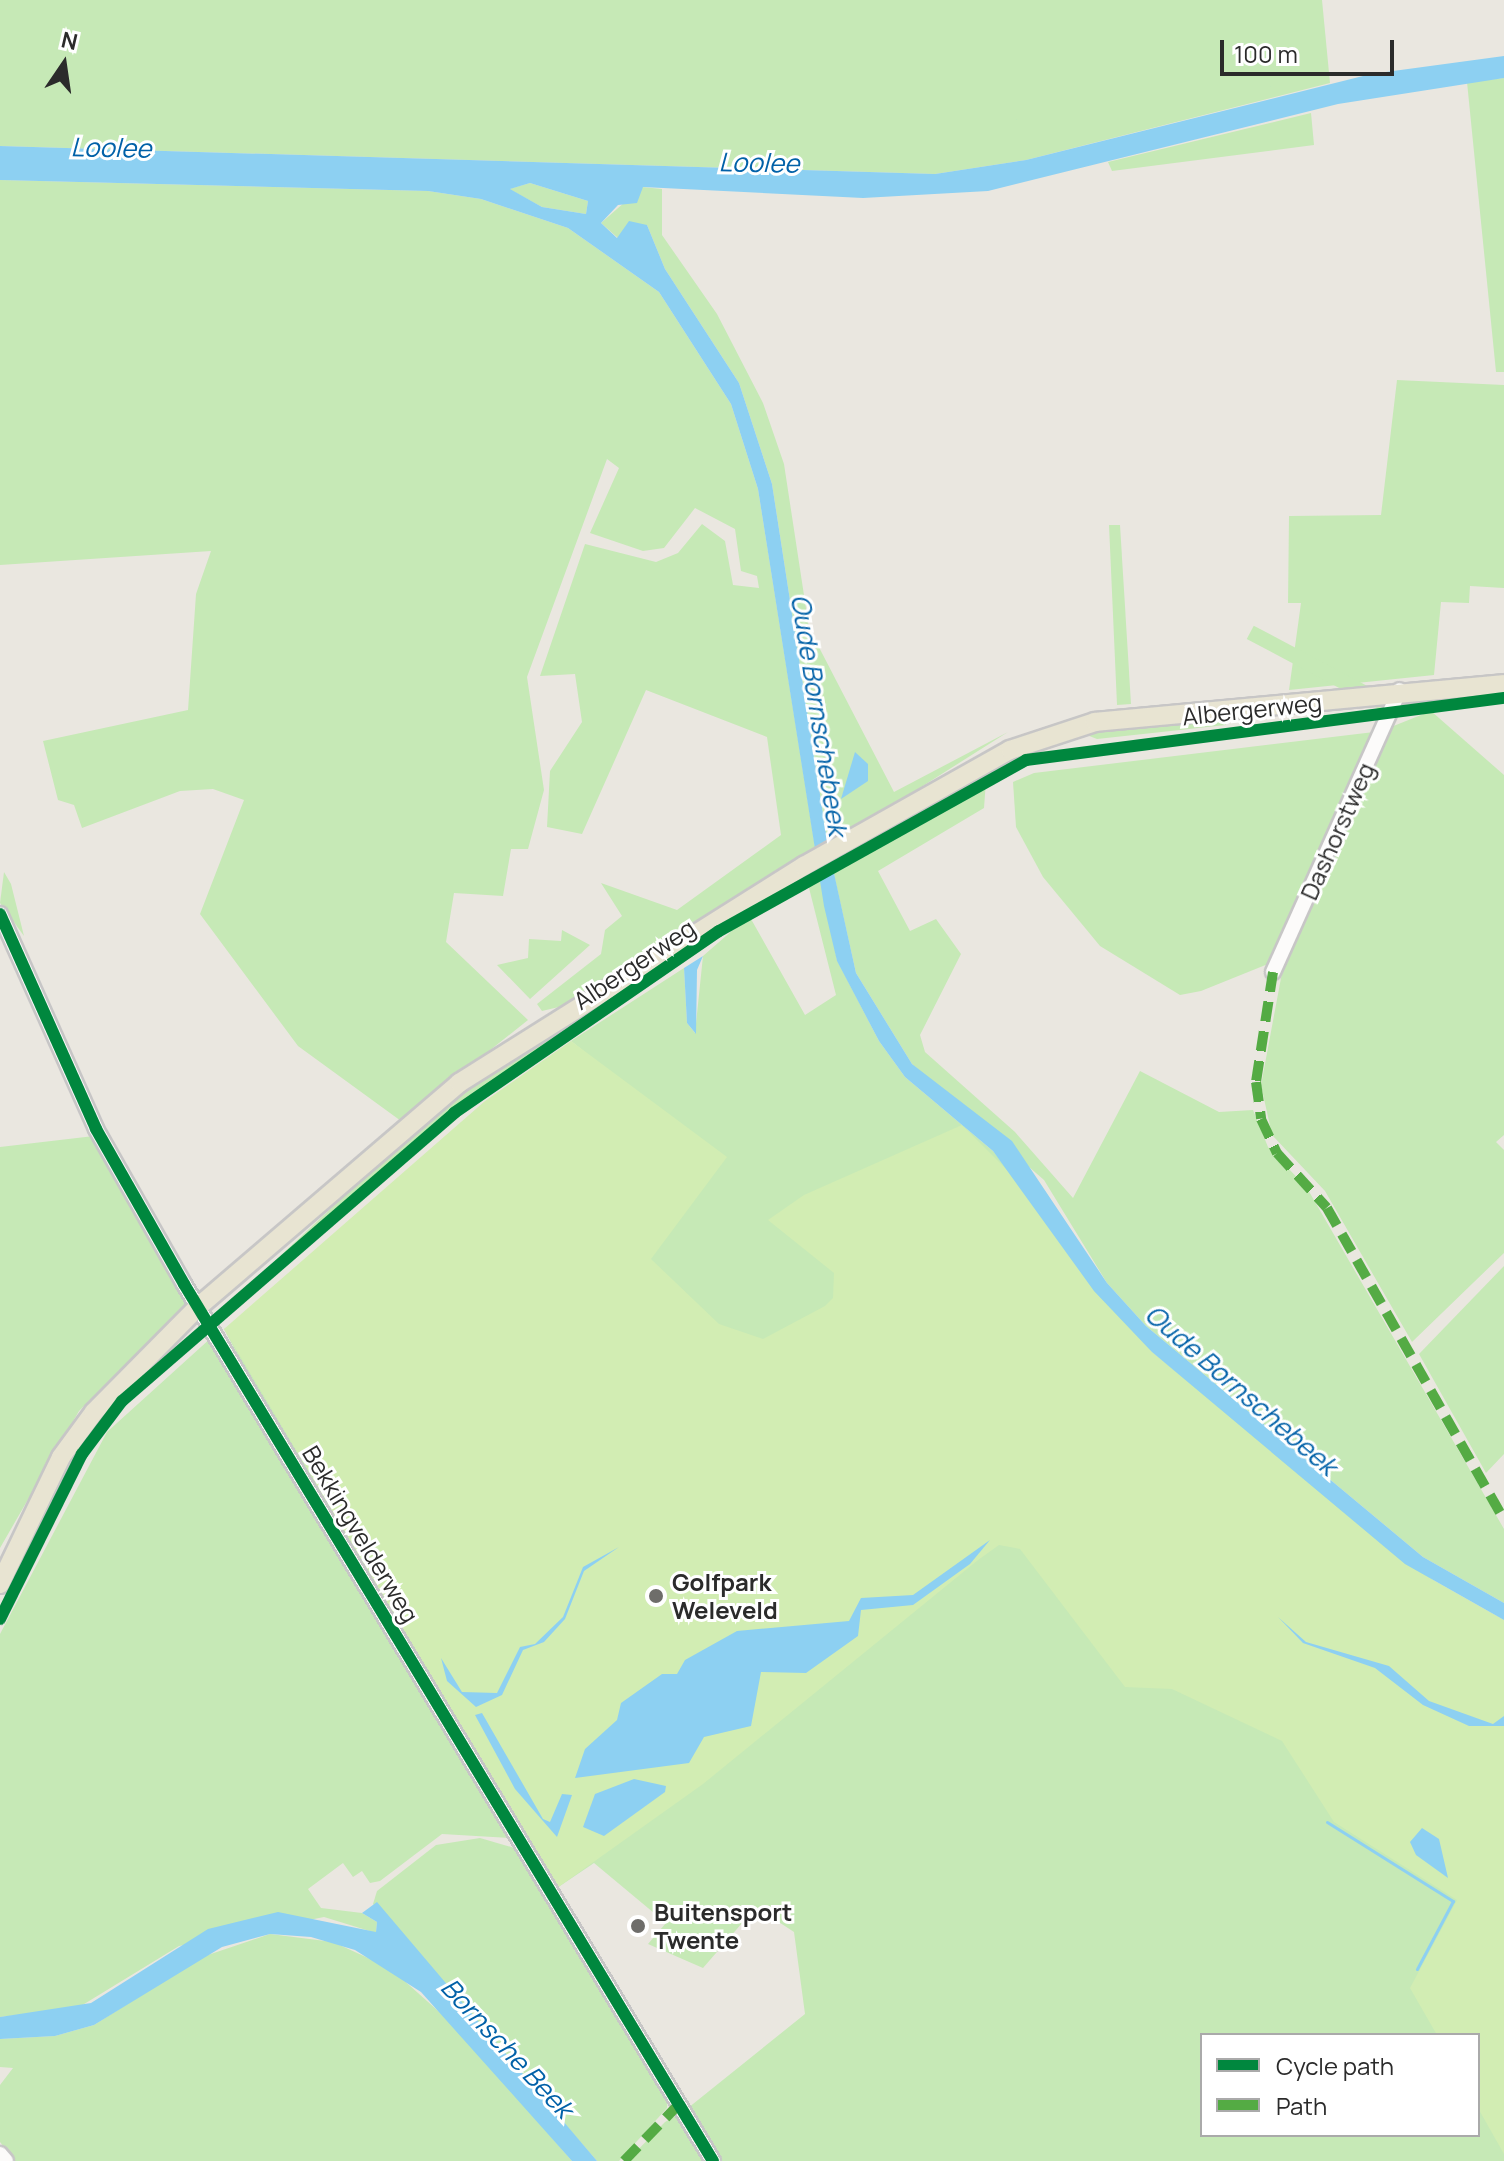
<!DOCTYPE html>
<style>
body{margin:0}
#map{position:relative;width:1504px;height:2161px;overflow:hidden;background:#eae7e0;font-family:Manrope,sans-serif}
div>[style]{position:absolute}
.green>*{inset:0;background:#c6e9b6;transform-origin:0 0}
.pitch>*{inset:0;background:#d2edb3}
.water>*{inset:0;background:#8dd0f2}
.stream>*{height:3px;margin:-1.5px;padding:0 1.5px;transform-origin:1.5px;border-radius:1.5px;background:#8dd0f2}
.roads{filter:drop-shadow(2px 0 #c7c6c6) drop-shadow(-2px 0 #c7c6c6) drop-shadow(0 2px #c7c6c6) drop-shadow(0 -2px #c7c6c6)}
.minor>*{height:14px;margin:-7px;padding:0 7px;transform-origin:7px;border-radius:7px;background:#fcfbfa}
.major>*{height:18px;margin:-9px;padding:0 9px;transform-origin:9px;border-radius:9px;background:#e8e4d2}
.quiet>*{height:10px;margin-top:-5px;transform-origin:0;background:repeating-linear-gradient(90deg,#54ab44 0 20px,transparent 0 30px)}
.cycleway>*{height:12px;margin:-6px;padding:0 6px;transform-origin:6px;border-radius:6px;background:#00873e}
.dots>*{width:22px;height:22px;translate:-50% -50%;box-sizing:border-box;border:4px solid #fff;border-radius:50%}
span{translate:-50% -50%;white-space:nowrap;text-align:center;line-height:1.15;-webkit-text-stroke:6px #fff;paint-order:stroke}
.street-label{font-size:24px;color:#2b2b2b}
.poi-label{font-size:24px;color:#2b2b2b;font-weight:700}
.left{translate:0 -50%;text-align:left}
.water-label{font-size:26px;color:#0161a8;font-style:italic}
.legend{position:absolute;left:1200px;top:2033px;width:280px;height:104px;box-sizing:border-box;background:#fff;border:2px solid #aaa;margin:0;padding:10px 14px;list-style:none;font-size:24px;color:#2b2b2b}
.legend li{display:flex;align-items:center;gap:16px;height:40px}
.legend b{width:40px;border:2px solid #aaa}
.north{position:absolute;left:24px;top:24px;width:80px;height:80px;-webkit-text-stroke:6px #fff;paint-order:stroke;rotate:13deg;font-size:22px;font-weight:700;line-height:32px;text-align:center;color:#2b2b2b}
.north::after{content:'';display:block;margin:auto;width:28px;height:36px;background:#2b2b2b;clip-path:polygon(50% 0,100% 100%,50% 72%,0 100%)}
.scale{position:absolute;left:1220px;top:40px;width:174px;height:36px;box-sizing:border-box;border:4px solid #2b2b2b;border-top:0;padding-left:10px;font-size:24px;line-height:28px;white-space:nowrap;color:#2b2b2b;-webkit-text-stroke:6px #fff;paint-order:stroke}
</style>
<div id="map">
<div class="green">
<div style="clip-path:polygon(0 0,1322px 0,1330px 83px,1026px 160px,935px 174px,0 146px)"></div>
<div style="clip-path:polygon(1504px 78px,1504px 372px,1496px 372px,1467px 82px)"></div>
<div style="clip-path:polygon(1311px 113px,1314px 145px,1112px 171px,1108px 162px)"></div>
<div style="clip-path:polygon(0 180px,428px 191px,481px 199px,568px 228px,659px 292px,731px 404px,758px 489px,816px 853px,563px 1006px,542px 1011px,537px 1004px,601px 954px,605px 930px,622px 916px,601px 883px,677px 910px,781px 835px,767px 737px,646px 690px,582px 834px,547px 827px,550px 771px,582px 722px,575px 674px,540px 676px,585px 544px,656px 562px,678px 553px,702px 524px,725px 541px,733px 585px,759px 588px,757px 576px,741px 571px,735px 529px,695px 508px,664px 548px,643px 551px,590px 533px,619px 468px,607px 459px,527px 677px,544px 790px,528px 849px,511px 849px,503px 896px,454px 893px,446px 942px,528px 1020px,401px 1121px,298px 1046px,200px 914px,244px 800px,213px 789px,180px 791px,82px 828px,74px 805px,58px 800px,43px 741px,188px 710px,196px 594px,211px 551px,0 565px)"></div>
<div style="clip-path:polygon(530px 183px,588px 201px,586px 214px,542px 207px,509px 189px)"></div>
<div style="clip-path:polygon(642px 187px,662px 189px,662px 235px,717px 314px,763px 403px,784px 464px,809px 628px,894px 792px,1008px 732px,828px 846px,772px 484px,739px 383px,665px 269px,647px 225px,618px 238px,601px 223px)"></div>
<div style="clip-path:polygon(1397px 380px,1504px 385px,1504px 588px,1470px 586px,1469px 603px,1441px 602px,1434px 675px,1289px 690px,1301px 603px,1288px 603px,1289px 516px,1381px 515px)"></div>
<div style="clip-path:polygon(1109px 525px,1120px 525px,1131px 704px,1117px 705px)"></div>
<div style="left:1388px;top:697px;width:15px;height:152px;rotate:118deg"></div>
<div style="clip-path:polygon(1431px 711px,1504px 775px,1504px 1135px,1496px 1142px,1504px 1150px,1504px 1253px,1412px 1342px,1325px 1191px,1272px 1135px,1261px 1085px,1284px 962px,1346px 826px,1391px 727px)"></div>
<div style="clip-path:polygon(1225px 712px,1226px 725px,1097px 739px,1074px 730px)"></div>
<div style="clip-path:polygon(1374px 732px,1268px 964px,1201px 991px,1180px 995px,1100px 946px,1043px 877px,1016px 827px,1013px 782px,1034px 773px)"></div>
<div style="clip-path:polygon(986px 781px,984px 808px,878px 871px,910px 931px,936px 919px,961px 954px,920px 1035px,925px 1052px,1015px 1132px,1073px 1198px,1140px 1071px,1219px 1112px,1253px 1110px,1268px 1147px,1307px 1188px,1504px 1529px,1504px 1603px,1423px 1557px,1146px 1326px,1107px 1283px,1044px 1180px,912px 1064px,856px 973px,833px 870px)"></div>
<div style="clip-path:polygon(4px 872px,11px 884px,24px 936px,0 903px)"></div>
<div style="clip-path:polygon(evenodd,820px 878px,837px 960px,879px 1041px,905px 1077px,993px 1151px,1152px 1352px,1444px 1589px,1504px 1620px,1504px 2161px,720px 2161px,688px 2108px,805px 2014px,794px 1932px,756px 1907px,703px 1968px,648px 1944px,666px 1923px,594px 1863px,557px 1888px,245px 1369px,224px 1329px,616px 1077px,571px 1041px,684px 968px,687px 1023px,695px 1033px,703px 956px,734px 929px,751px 919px,805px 1015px,836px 995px,808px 884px,820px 878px,1202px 2035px,1478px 2035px,1478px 2135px,1202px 2135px,1202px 2035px)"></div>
<div style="clip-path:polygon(562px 930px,590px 945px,530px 999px,497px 965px,528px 958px,529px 939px,561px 941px)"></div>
<div style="clip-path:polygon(655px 964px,646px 979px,451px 1108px,216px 1316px,464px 1084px)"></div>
<div style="clip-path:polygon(94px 1136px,188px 1302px,79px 1411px,0 1548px,0 1147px)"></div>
<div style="clip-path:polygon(1504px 1266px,1504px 1454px,1486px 1473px,1419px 1354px)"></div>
<div style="clip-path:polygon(212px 1337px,511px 1838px,442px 1834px,380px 1881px,370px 1883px,362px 1871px,353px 1877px,343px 1863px,308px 1889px,321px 1908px,362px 1913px,377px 1922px,376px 1933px,324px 1917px,179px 1946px,76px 2009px,0 2017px,0 1634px,107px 1432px)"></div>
<div style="clip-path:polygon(480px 1838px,518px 1849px,668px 2093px,667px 2108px,619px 2161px,597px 2161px,373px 1904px,377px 1891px,436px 1845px)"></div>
<div style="clip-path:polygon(270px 1934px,333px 1942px,390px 1968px,455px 2026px,572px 2161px,15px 2161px,0 2142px,0 2085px,13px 2068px,0 2067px,0 2039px,55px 2036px,94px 2025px,202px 1957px)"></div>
<div style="clip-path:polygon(677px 2115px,710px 2161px,627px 2161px,665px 2122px)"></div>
</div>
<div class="pitch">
<div style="clip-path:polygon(571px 1041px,727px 1157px,651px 1259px,719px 1324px,763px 1339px,825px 1306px,833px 1298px,834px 1273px,768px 1220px,804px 1195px,962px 1125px,1026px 1189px,1094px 1291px,1152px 1352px,1405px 1564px,1504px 1620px,1504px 2154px,1478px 2108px,1478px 2035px,1437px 2035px,1410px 1988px,1457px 1900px,1334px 1822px,1282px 1741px,1172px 1689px,1125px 1687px,1020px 1549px,999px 1545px,978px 1560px,703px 1784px,557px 1888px,224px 1329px,485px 1101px)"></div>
</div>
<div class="water">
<div style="clip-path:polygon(evenodd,1504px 56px,1504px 78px,1338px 104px,988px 191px,863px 198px,643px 187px,637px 203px,618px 205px,601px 223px,617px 238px,629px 221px,647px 225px,665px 269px,739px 383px,772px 484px,828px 846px,856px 973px,912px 1064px,1012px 1141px,1107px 1283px,1146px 1326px,1423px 1557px,1504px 1603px,1504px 1620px,1405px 1564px,1152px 1352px,1094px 1291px,993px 1151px,905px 1077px,879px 1041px,837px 961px,824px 906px,758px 489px,731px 404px,659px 292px,568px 228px,481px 199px,428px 191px,0 180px,0 146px,935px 174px,1026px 160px,1371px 74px,1504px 56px,530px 183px,588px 201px,586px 214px,542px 207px,510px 189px,530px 183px)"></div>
<div style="clip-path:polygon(855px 752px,868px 764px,868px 781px,841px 799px)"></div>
<div style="clip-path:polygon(703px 956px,697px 970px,696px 1034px,687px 1023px,684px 968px)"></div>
<div style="clip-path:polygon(990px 1540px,970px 1564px,913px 1605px,861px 1610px,858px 1636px,806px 1673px,761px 1672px,751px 1726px,704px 1737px,689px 1763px,575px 1778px,585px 1749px,617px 1720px,621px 1703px,662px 1674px,677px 1674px,685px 1660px,737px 1631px,849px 1621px,861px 1598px,913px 1595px)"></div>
<div style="clip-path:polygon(619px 1547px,584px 1571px,565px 1619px,544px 1642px,523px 1650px,502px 1695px,476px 1707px,447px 1681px,441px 1658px,462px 1692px,497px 1693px,520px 1647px,535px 1644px,563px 1617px,583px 1567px)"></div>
<div style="clip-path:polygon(1278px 1617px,1306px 1642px,1389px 1666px,1429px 1701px,1493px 1724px,1504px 1716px,1504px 1726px,1469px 1726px,1423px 1705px,1375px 1668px,1303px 1643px)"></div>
<div style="clip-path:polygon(482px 1713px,543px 1819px,550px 1822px,562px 1794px,572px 1795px,557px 1837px,515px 1789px,475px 1715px)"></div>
<div style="clip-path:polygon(634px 1779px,666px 1786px,665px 1792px,604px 1836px,583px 1827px,595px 1794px)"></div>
<div style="clip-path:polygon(1422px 1828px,1439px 1839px,1448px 1878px,1416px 1855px,1410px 1842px)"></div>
<div style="clip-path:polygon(377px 1902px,597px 2161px,572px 2161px,421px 1992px,355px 1950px,311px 1937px,270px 1934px,222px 1947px,94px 2025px,55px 2036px,0 2039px,0 2017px,91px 2003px,208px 1929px,278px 1912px,376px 1932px,377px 1922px,362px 1913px)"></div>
</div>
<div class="stream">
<div style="left:1327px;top:1822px;width:149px;rotate:32.1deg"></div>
<div style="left:1453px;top:1901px;width:77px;rotate:117.9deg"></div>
</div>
<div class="roads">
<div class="minor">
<div style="left:0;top:914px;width:235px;rotate:65.9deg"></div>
<div style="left:96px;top:1129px;width:178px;rotate:60.4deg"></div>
<div style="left:184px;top:1284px;width:1024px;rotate:58.9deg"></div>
<div style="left:1273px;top:972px;width:309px;rotate:-65.8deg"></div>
<div style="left:0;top:2154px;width:9px;rotate:49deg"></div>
</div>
<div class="major">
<div style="left:0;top:1584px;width:141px;rotate:-64.3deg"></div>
<div style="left:61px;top:1457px;width:56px;rotate:-53.7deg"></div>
<div style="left:94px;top:1412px;width:148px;rotate:-45.3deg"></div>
<div style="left:198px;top:1307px;width:344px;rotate:-40.6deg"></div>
<div style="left:459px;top:1083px;width:408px;rotate:-32.2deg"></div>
<div style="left:804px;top:866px;width:236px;rotate:-29.4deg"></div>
<div style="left:1010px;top:750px;width:89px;rotate:-18.2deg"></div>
<div style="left:1095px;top:722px;width:411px;rotate:-5.3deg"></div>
</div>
</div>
<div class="quiet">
<div style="left:1273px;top:972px;width:111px;rotate:98.8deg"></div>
<div style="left:1256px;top:1082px;width:37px;rotate:82deg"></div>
<div style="left:1261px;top:1119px;width:38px;rotate:65deg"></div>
<div style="left:1277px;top:1153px;width:74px;rotate:47.7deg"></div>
<div style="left:1327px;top:1208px;width:358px;rotate:60.4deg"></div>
<div style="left:624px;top:2161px;width:79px;rotate:-46deg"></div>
</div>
<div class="cycleway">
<div style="left:0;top:914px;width:235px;rotate:65.9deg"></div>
<div style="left:96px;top:1129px;width:178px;rotate:60.4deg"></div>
<div style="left:184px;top:1284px;width:1024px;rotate:58.9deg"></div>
<div style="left:0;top:1619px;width:184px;rotate:-63.6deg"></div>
<div style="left:82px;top:1454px;width:66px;rotate:-53deg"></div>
<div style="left:122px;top:1401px;width:440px;rotate:-40.9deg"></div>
<div style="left:454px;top:1113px;width:321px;rotate:-34.5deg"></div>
<div style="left:719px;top:931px;width:351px;rotate:-29.1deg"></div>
<div style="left:1026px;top:760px;width:482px;rotate:-7.4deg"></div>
</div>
<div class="dots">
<div style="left:656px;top:1596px;background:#6e6d6a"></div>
<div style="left:638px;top:1926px;background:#6e6d6a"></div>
</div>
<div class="street-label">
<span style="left:1252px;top:709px;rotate:-6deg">Albergerweg</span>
<span style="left:1337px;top:831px;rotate:-66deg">Dashorstweg</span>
<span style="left:634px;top:964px;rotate:-34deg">Albergerweg</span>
<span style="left:361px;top:1534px;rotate:59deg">Bekkingvelderweg</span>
</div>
<div class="poi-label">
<span class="left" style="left:672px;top:1596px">Golfpark<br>Weleveld</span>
<span class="left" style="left:654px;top:1926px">Buitensport<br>Twente</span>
</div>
<div class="water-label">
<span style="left:111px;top:148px;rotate:1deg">Loolee</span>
<span style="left:759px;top:163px;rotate:1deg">Loolee</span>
<span style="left:819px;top:715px;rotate:81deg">Oude Bornschebeek</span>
<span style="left:1241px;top:1390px;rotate:41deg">Oude Bornschebeek</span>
<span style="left:507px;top:2048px;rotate:47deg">Bornsche Beek</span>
</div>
<ul class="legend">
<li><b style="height:10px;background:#00873e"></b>Cycle path</li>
<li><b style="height:10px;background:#54ab44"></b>Path</li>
</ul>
<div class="north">N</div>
<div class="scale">100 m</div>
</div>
